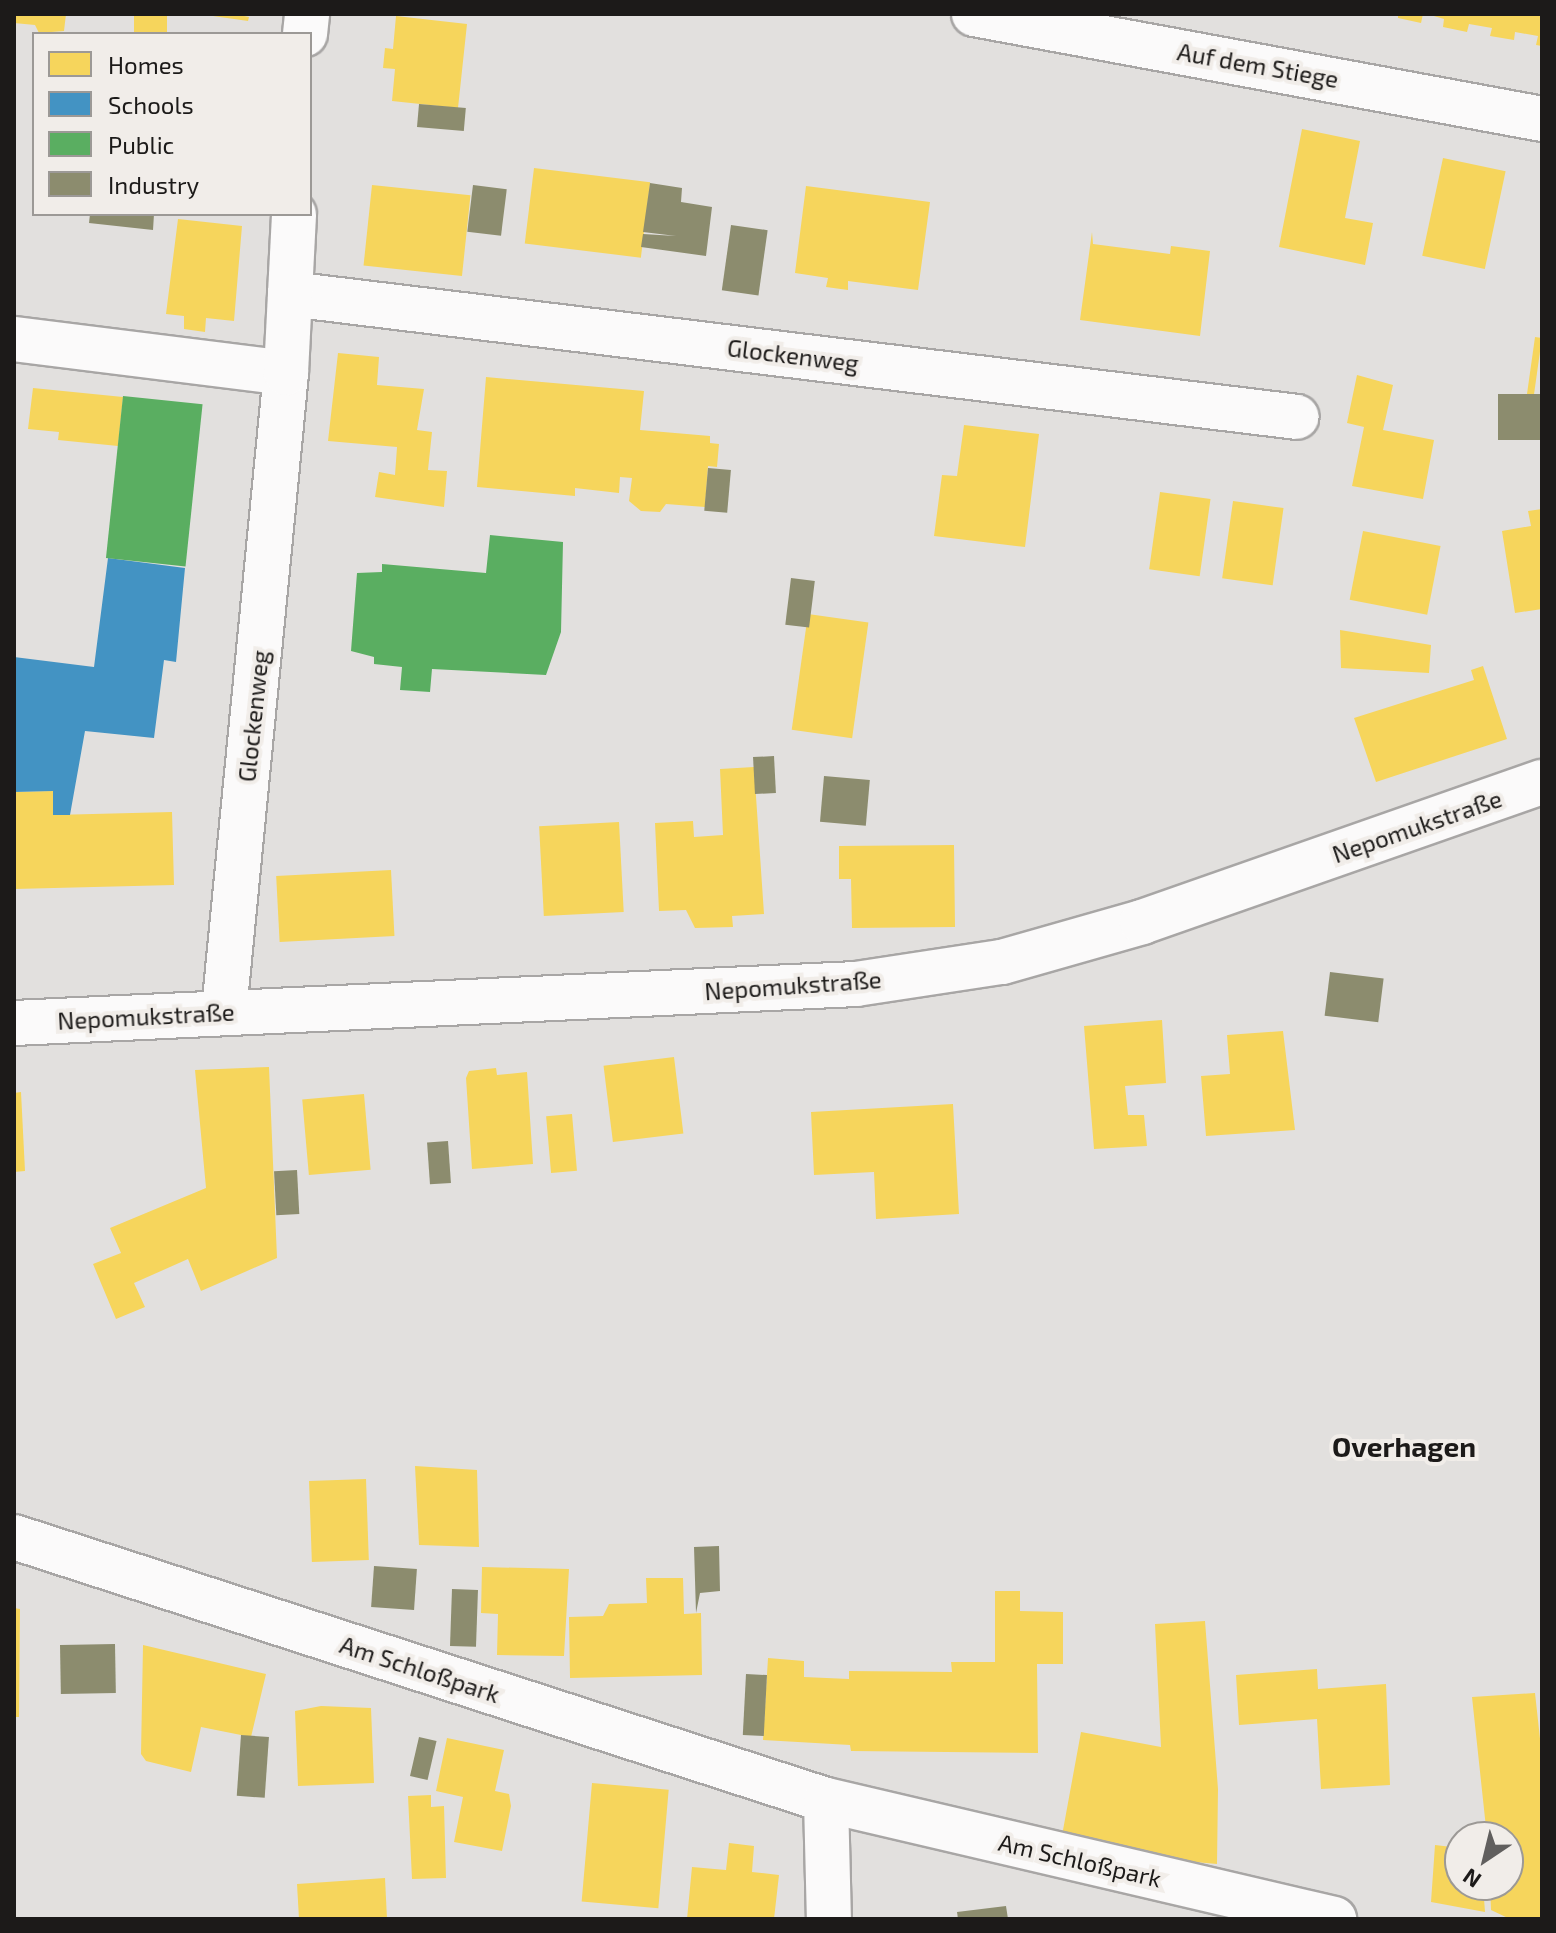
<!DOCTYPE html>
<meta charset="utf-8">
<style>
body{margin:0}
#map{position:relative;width:1556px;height:1933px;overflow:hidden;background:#e2e0de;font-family:"Exo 2",sans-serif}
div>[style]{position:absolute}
.homes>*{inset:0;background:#f6d55c;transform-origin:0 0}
.schools>*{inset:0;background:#4393c3}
.public>*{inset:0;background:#5aae61;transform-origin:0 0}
.industry>*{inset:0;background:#8c8c6e;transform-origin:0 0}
.roads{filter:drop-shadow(2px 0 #a8a6a5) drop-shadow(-2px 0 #a8a6a5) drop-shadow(0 2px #a8a6a5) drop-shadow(0 -2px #a8a6a5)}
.street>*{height:44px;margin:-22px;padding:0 22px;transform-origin:22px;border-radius:22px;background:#fbfafa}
.secondary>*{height:44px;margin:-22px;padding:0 22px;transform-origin:22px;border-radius:22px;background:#fbfafa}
span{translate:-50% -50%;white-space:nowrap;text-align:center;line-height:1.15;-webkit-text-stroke:8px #f1ede9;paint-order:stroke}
.street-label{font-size:24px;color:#1c1a19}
.quarter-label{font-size:28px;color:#1c1a19;font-weight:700}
.frame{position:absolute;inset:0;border:16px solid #1c1a19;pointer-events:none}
.legend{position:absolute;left:32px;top:32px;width:280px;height:184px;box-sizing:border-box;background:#f1ede9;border:2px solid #9c9996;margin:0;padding:10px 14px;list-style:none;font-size:24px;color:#1c1a19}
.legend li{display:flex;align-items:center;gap:16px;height:40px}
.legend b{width:40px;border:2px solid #9c9996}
.north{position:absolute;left:1444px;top:1821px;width:80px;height:80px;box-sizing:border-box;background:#f1ede9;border:2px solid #9c9996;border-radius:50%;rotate:215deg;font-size:22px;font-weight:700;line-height:32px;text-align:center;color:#1c1a19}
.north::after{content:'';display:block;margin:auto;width:28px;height:36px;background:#615f5e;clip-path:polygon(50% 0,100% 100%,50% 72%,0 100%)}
</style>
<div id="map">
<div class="homes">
<div style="clip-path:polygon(14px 14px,66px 14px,64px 31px,39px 33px,35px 25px,14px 23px)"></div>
<div style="left:134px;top:14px;width:33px;height:20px"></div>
<div style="clip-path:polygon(199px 14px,234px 14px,249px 17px,248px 21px)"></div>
<div style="clip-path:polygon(1398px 14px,1423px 14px,1421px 23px,1398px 18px)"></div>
<div style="clip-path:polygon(1427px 14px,1542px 14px,1542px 46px,1536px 45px,1538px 36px,1515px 32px,1514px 40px,1490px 36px,1492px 28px,1469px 24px,1467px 32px,1443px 27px,1444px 19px)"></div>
<div style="clip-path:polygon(396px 16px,467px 24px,458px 108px,392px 101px,395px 69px,383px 68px,385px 48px,393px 49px)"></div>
<div style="clip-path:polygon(1302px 129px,1360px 141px,1345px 218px,1373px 223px,1365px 265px,1279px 247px)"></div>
<div style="left:1443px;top:158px;width:64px;height:100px;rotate:12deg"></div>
<div style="left:534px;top:168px;width:117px;height:76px;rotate:7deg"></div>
<div style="left:372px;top:185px;width:99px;height:81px;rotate:6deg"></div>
<div style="clip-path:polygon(806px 186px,930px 202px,918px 290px,848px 281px,848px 290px,826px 287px,828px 278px,795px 273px)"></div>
<div style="clip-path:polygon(178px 219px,242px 226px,234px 321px,206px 318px,205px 332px,184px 329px,184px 316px,166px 314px)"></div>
<div style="clip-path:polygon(1092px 232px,1093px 244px,1170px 254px,1171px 246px,1210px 251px,1200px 336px,1080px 320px)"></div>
<div style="left:1535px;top:337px;width:7px;height:58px;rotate:8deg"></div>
<div style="clip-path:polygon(338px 353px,379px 357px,377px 385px,424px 389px,417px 430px,432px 432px,428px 470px,447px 471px,444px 507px,375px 497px,379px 472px,395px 475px,397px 447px,328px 441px)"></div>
<div style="clip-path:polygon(1357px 375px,1393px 385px,1383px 430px,1434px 440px,1423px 499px,1352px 486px,1364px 427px,1347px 423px)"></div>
<div style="clip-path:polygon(486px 377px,644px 391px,640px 430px,710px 436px,710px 443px,719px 444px,717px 467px,708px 466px,705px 507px,666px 504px,660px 512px,641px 511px,629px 501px,632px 478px,620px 477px,619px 493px,575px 488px,575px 496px,477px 487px)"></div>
<div style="clip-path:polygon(33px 388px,123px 397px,118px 446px,58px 440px,59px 432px,28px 429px)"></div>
<div style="clip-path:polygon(964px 425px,1039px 434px,1025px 547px,934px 536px,942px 475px,957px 476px)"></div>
<div style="left:1160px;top:492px;width:51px;height:78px;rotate:8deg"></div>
<div style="left:1233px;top:501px;width:51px;height:78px;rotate:8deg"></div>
<div style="clip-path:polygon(1542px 509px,1542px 609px,1515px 613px,1502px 531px,1531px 526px,1528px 511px)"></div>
<div style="left:1363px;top:531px;width:79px;height:70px;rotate:11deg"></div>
<div style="left:808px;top:614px;width:61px;height:117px;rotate:8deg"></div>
<div style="clip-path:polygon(1340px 630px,1431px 645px,1429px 673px,1341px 668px)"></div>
<div style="clip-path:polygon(1483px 666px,1507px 739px,1376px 782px,1354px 718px,1474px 680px,1471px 670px)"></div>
<div style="clip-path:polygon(754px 767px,764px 914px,732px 916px,733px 927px,695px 928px,686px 910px,659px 911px,655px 823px,693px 821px,694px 837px,723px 835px,720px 769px)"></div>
<div style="clip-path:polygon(53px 791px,53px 815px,172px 812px,174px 885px,14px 889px,14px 792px)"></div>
<div style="left:619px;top:822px;width:90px;height:80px;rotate:87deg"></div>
<div style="clip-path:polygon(954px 845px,955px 927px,852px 928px,851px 879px,839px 879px,839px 846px)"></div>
<div style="left:391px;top:870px;width:66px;height:115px;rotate:87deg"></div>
<div style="clip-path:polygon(1162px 1020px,1166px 1083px,1125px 1086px,1128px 1115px,1144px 1115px,1147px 1146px,1094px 1149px,1084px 1026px)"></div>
<div style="clip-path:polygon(1283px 1031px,1295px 1130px,1206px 1136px,1201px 1076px,1230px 1074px,1227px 1035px)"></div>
<div style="left:674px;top:1057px;width:77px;height:71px;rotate:83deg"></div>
<div style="clip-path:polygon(269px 1067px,277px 1258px,201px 1291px,188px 1259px,134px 1283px,145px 1307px,116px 1319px,93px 1264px,121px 1253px,110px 1228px,206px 1188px,195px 1070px)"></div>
<div style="clip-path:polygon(496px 1068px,497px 1075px,527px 1072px,533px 1164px,472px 1169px,466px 1078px,469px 1071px)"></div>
<div style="clip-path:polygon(21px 1092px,25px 1171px,14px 1172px,14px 1093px)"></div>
<div style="left:364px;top:1094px;width:76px;height:62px;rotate:85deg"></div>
<div style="clip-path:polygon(953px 1104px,959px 1214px,876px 1219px,874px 1172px,814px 1175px,811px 1112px)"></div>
<div style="left:572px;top:1114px;width:57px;height:26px;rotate:85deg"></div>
<div style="clip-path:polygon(415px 1466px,477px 1470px,479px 1547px,419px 1545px)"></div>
<div style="left:366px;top:1479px;width:81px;height:57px;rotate:88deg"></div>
<div style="clip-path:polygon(482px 1567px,569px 1569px,564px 1656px,497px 1655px,498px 1614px,481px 1613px)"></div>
<div style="clip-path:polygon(646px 1578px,683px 1578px,684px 1614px,701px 1613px,702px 1675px,570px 1678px,569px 1617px,603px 1616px,609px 1604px,647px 1603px)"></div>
<div style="clip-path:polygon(995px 1591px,1020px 1591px,1020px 1611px,1063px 1612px,1063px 1664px,1037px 1664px,1038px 1753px,851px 1751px,850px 1745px,763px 1740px,768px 1658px,804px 1661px,804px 1677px,849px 1679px,849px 1671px,952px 1672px,951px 1662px,995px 1662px)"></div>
<div style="clip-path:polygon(14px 1608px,20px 1609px,19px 1717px,14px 1717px)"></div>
<div style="clip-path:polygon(1205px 1621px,1218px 1789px,1217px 1864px,1140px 1857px,1061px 1841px,1081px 1732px,1161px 1747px,1155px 1624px)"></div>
<div style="clip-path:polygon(143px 1645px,266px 1674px,251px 1737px,201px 1727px,191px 1772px,146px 1761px,141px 1754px)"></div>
<div style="clip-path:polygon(1317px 1669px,1318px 1689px,1386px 1684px,1390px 1785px,1321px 1789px,1317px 1719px,1239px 1725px,1236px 1675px)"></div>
<div style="clip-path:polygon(1535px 1693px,1542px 1757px,1542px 1919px,1510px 1919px,1491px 1910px,1490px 1885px,1508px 1885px,1508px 1837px,1487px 1837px,1472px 1697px)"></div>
<div style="clip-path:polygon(321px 1706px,371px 1708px,374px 1783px,298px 1786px,295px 1711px)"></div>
<div style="clip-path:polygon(447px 1738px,504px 1750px,495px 1791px,509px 1794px,511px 1806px,502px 1851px,454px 1842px,463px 1797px,436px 1791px)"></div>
<div style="left:592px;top:1783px;width:77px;height:119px;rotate:5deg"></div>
<div style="clip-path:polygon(431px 1795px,431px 1807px,444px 1806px,446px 1878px,412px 1879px,408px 1796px)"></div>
<div style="clip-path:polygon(729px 1843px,754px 1846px,752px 1872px,779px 1875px,774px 1919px,687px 1919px,692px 1867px,726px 1870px)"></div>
<div style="clip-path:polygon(1435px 1845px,1460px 1848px,1460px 1885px,1483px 1885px,1485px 1912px,1431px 1902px)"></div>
<div style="clip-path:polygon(385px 1878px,387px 1919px,299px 1919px,297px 1884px)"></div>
</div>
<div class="schools">
<div style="clip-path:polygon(108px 558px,185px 568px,176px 662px,164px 660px,154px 738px,85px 731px,70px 815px,53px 815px,53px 791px,14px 792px,14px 657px,94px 667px)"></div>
</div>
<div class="public">
<div style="left:123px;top:396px;width:80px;height:163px;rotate:6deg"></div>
<div style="clip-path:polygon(490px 535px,563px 542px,561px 632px,546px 675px,432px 669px,430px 692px,400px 690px,402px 667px,374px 664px,374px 657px,351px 651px,357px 573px,382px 572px,382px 564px,486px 573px)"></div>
</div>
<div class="industry">
<div style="left:419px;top:104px;width:47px;height:23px;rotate:5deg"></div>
<div style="clip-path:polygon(650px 183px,682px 188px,681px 202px,712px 207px,706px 256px,641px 247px,643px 234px,676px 236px,643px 232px)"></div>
<div style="left:473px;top:185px;width:34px;height:47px;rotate:7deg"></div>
<div style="clip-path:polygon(90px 214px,154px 214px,153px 230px,89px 223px)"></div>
<div style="left:731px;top:225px;width:37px;height:66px;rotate:8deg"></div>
<div style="left:1542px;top:394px;width:46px;height:44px;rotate:90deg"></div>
<div style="left:708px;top:468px;width:23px;height:43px;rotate:5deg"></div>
<div style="left:791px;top:578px;width:24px;height:47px;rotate:7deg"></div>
<div style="left:774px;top:756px;width:37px;height:21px;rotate:87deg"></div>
<div style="left:824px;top:776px;width:46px;height:46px;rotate:5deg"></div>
<div style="left:1330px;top:972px;width:54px;height:44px;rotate:7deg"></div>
<div style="left:448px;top:1141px;width:42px;height:21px;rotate:86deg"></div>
<div style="left:297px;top:1170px;width:44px;height:23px;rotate:87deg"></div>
<div style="clip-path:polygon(719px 1546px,720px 1591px,700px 1593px,696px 1613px,694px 1547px)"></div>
<div style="left:374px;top:1566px;width:43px;height:41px;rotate:4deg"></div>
<div style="left:452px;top:1589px;width:26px;height:57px;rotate:2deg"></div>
<div style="left:115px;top:1644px;width:49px;height:55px;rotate:89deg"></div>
<div style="left:746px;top:1674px;width:21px;height:61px;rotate:3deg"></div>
<div style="left:241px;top:1735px;width:28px;height:61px;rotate:4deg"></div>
<div style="left:419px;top:1737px;width:18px;height:40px;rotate:13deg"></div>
<div style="clip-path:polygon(1006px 1906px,1008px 1919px,958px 1919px,957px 1912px)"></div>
</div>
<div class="roads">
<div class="street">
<div style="left:974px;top:14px;width:578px;rotate:10.47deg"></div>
<div style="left:305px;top:34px;width:20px;rotate:-84deg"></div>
<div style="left:290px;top:294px;width:1014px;rotate:6.96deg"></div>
<div style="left:14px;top:339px;width:274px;rotate:7.1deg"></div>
<div style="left:224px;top:1011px;width:641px;rotate:-84.45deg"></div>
<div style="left:286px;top:373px;width:159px;rotate:-87.1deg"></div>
<div style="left:14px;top:1537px;width:854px;rotate:17.95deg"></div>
<div style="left:826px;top:1800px;width:522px;rotate:13.18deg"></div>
<div style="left:826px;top:1800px;width:119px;rotate:88.6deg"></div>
</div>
<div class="secondary">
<div style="left:14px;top:1023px;width:843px;rotate:-2.65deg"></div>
<div style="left:856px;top:984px;width:148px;rotate:-8.6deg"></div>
<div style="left:1002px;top:962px;width:146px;rotate:-15.9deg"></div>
<div style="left:1142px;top:922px;width:424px;rotate:-19.3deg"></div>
</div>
</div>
<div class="street-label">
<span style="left:1258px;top:65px;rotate:10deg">Auf dem Stiege</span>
<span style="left:793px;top:355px;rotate:7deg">Glockenweg</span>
<span style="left:253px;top:716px;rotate:-84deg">Glockenweg</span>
<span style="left:1417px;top:826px;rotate:-19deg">Nepomukstraße</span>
<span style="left:793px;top:985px;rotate:-4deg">Nepomukstraße</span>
<span style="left:146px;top:1016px;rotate:-3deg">Nepomukstraße</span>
<span style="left:420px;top:1669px;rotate:18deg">Am Schloßpark</span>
<span style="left:1080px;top:1860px;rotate:13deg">Am Schloßpark</span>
</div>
<div class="quarter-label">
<span style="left:1404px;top:1446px">Overhagen</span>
</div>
<div class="frame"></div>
<ul class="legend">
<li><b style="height:22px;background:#f6d55c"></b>Homes</li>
<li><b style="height:22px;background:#4393c3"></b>Schools</li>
<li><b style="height:22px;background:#5aae61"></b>Public</li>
<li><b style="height:22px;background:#8c8c6e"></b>Industry</li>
</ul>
<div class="north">N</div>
</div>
